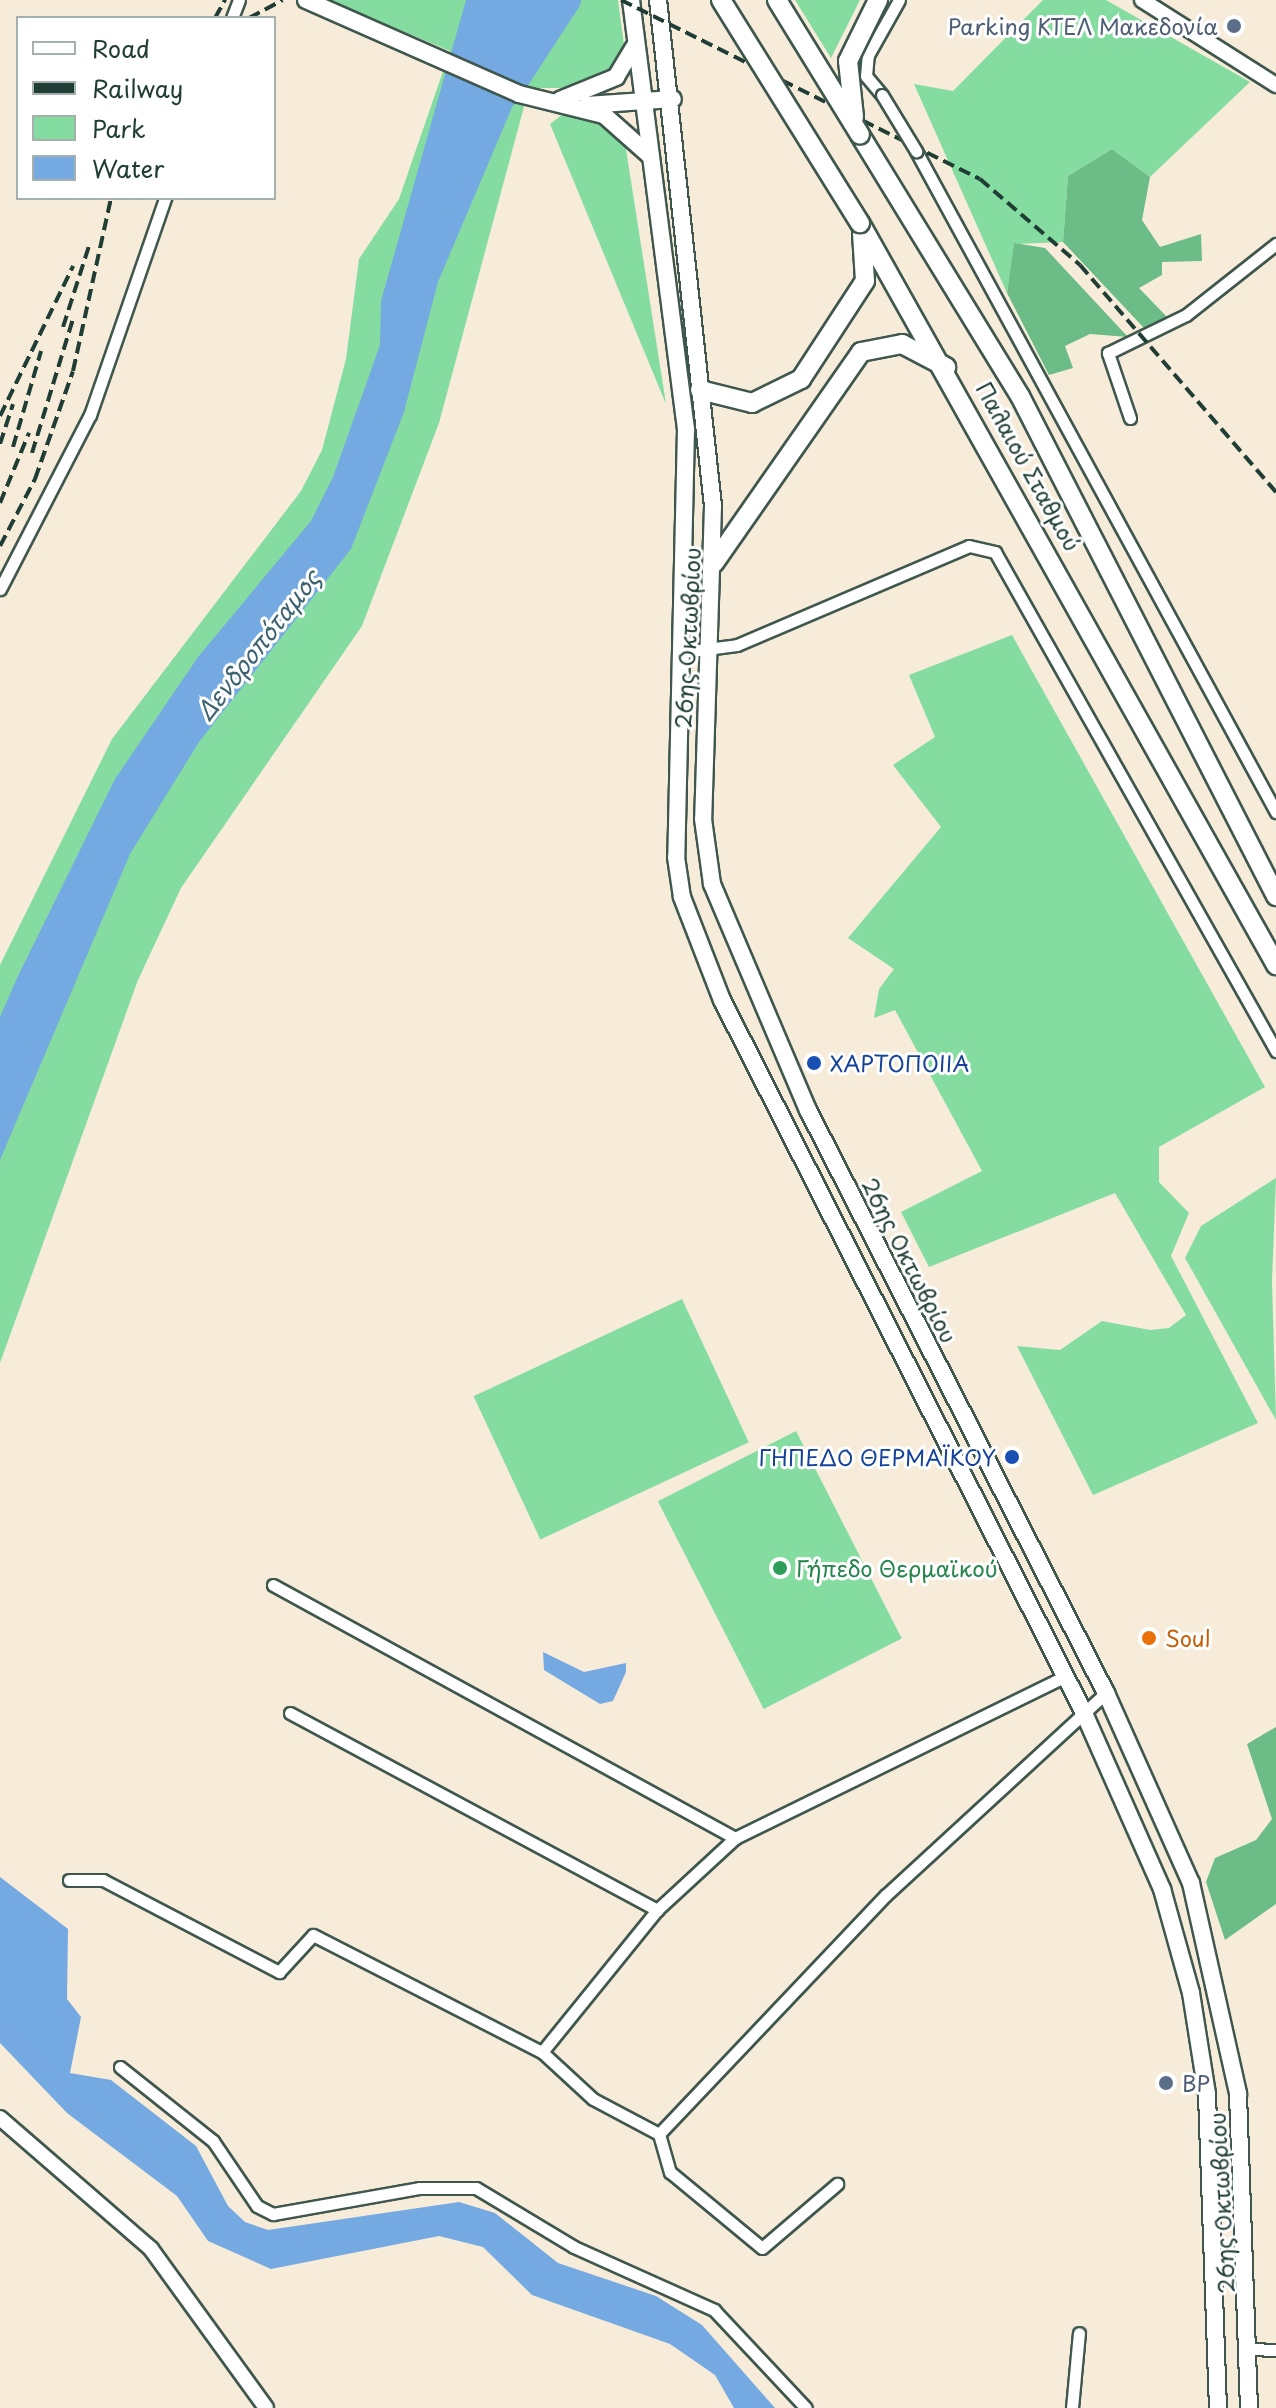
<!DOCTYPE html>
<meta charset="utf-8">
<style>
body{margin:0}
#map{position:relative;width:1276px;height:2408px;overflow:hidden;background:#f7ecda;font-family:"Playpen Sans",sans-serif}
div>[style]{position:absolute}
.green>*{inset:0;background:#85dca1;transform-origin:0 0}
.forest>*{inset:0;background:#6cbc87}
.water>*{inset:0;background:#75a9e2}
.river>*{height:26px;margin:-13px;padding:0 13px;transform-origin:13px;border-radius:13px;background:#75a9e2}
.roads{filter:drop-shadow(2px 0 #3f574d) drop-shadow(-2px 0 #3f574d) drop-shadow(0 2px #3f574d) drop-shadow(0 -2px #3f574d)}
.minor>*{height:11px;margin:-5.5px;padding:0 5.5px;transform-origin:5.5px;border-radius:5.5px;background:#fff}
.tertiary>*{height:14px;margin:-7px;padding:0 7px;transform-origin:7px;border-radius:7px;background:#fff}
.secondary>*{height:16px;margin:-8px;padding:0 8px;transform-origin:8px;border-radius:8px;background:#fff}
.trunk>*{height:18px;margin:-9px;padding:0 9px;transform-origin:9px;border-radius:9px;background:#fff}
.rail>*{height:4px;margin-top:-2px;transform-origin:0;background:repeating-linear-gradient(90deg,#1f3d34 0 12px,transparent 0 18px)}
.bridges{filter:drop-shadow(2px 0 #3f574d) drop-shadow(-2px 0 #3f574d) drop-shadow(0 2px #3f574d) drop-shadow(0 -2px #3f574d)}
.minor-bridge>*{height:11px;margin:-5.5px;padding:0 5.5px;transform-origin:5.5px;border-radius:5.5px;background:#fff}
.trunk-bridge>*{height:18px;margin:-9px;padding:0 9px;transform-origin:9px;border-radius:9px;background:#fff}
.dots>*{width:22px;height:22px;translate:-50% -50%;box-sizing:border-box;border:4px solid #fff;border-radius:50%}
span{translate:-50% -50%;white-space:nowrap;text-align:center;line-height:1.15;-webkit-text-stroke:6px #fff;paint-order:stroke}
.service-label{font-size:22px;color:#4e5e75}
.right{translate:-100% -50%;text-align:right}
.left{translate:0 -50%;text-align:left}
.street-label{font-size:22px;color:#1f3d34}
.transit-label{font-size:22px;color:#164399}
.leisure-label{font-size:22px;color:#27864d}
.food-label{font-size:22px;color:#c56008}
.water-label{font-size:24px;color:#3d6371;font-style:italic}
.legend{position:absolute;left:16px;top:16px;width:260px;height:184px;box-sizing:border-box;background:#fff;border:2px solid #a5b1ae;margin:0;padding:10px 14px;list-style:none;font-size:24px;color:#1f3d34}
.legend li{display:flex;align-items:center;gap:16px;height:40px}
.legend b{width:40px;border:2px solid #a5b1ae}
</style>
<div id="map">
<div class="green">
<div style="clip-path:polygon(328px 0,618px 0,624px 45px,611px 73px,580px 88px,529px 88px,439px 423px,362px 626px,181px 888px,138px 980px,0 1363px,0 965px,112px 739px,301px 491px,322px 450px,346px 359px,359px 259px,399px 199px,450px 51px)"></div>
<div style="clip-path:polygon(795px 0,860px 0,831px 58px)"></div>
<div style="clip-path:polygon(1043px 0,1106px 0,1250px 82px,1150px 177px,1112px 149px,1068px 176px,1063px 242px,1014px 244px,1007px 293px,914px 84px,953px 91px)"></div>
<div style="clip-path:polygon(567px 111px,597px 119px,625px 143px,666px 404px,550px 124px)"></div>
<div style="clip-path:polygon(1012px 635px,1265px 1087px,1159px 1147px,1159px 1182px,1189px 1213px,1171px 1256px,1258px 1423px,1093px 1495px,1017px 1346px,1060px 1350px,1102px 1321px,1150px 1330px,1169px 1328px,1186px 1315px,1115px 1193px,929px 1267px,901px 1212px,982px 1171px,895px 1010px,874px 1018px,879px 989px,894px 969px,848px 938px,941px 827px,893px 765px,935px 737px,909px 675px)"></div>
<div style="clip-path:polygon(1276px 1178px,1272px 1281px,1276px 1420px,1185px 1258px,1201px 1226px)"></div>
<div style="left:682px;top:1299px;width:158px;height:230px;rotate:65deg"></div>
<div style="left:796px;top:1431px;width:233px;height:155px;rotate:63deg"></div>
</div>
<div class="forest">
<div style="clip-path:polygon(1112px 149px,1150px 177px,1142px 220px,1160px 247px,1201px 234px,1202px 261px,1162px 262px,1162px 275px,1139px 288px,1167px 317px,1144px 328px,1063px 242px,1068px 176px)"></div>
<div style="clip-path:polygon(1014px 243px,1045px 248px,1128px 337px,1090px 334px,1065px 346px,1073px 368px,1049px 375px,1007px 293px)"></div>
<div style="clip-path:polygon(1276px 1727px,1276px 1904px,1225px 1940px,1206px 1882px,1215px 1858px,1256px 1840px,1272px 1819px,1247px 1744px)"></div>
</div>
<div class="water">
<div style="clip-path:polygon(466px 0,566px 0,539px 44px,438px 282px,404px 412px,351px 549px,199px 742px,130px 854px,0 1160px,0 1017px,17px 978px,115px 779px,198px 657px,311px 521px,333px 477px,380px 345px,381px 301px)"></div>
<div style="clip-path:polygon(543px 1652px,584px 1672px,626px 1663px,626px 1672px,613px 1701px,600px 1704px,544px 1670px)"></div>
<div style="clip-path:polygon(0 1877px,68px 1929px,67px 1999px,81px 2017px,70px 2073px,111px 2080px,196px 2146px,228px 2206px,245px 2222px,268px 2230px,459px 2202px,495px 2213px,558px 2263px,656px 2296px,702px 2325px,775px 2408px,734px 2408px,715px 2375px,670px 2344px,532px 2295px,483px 2247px,439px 2236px,271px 2269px,208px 2241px,177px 2196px,67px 2113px,0 2043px)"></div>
</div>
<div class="river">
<div style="left:507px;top:94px;width:112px;rotate:-57deg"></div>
</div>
<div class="roads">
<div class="minor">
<div style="left:232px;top:18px;width:19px;rotate:-69deg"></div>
<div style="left:882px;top:95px;width:25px;rotate:-130deg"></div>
<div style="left:866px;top:76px;width:21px;rotate:-85deg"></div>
<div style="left:868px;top:55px;width:63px;rotate:-60.6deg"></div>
<div style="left:916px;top:151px;width:753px;rotate:61.43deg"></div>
<div style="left:1130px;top:418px;width:69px;rotate:-108.7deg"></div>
<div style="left:1108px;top:353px;width:87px;rotate:-26deg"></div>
<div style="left:1186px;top:315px;width:115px;rotate:-38.3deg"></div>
<div style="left:0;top:589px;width:196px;rotate:-62.7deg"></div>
<div style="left:90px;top:415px;width:230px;rotate:-70.9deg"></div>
<div style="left:684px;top:652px;width:53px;rotate:-7.5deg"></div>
<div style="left:737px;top:645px;width:252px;rotate:-23.1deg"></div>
<div style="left:969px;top:546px;width:27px;rotate:13deg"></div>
<div style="left:995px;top:552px;width:573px;rotate:60.61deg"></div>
<div style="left:273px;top:1585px;width:527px;rotate:28.71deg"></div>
<div style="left:290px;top:1713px;width:417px;rotate:28.2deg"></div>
<div style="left:69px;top:1880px;width:34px"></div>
<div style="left:103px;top:1880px;width:199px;rotate:27.6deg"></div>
<div style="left:279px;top:1972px;width:50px;rotate:-47.4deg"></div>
<div style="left:313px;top:1935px;width:257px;rotate:27.1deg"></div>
<div style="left:542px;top:2052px;width:69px;rotate:42.7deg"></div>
<div style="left:593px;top:2099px;width:75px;rotate:27.9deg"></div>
<div style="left:659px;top:2134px;width:40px;rotate:74deg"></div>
<div style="left:670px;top:2172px;width:119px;rotate:39.6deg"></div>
<div style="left:762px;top:2248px;width:99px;rotate:-40.5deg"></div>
<div style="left:542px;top:2052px;width:183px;rotate:-51deg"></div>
<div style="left:657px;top:1910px;width:106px;rotate:-42.7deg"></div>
<div style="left:735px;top:1838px;width:366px;rotate:-26.1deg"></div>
<div style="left:120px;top:2067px;width:119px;rotate:38.5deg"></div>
<div style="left:213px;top:2141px;width:78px;rotate:55.9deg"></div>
<div style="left:257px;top:2206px;width:18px;rotate:27deg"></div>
<div style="left:273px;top:2214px;width:148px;rotate:-10.1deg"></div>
<div style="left:419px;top:2188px;width:57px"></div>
<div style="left:476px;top:2188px;width:114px;rotate:31deg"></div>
<div style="left:574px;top:2247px;width:154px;rotate:24.2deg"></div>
<div style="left:714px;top:2310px;width:134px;rotate:46.8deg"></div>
<div style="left:659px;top:2134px;width:330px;rotate:-46.5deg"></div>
<div style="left:886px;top:1895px;width:299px;rotate:-42.6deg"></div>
<div style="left:1249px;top:2349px;width:27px;rotate:2deg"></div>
<div style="left:1072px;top:2408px;width:75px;rotate:-84.7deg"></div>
</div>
<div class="tertiary">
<div style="left:1142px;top:0;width:159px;rotate:32.4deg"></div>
<div style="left:0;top:2118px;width:200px;rotate:40.9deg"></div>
<div style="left:151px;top:2249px;width:196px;rotate:54.1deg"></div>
</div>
<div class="secondary">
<div style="left:306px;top:0;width:233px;rotate:23.8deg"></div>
<div style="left:519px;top:94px;width:88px;rotate:13.9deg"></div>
<div style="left:604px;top:115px;width:60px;rotate:41.6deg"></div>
<div style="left:631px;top:0;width:433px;rotate:82.7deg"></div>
<div style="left:686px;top:429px;width:428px;rotate:91.3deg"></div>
<div style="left:676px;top:857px;width:40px;rotate:81.5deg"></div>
<div style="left:682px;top:897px;width:110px;rotate:68.8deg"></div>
<div style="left:722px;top:1000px;width:800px;rotate:63.08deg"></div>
<div style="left:1084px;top:1713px;width:193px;rotate:66.1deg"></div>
<div style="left:1162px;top:1889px;width:108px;rotate:74.4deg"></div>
<div style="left:1191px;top:1993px;width:102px;rotate:81deg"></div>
<div style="left:1207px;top:2094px;width:314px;rotate:88deg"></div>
<div style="left:658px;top:0;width:509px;rotate:83.8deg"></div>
<div style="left:713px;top:506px;width:313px;rotate:91.8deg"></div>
<div style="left:703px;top:819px;width:66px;rotate:82.1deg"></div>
<div style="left:712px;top:884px;width:246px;rotate:67deg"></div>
<div style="left:808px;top:1110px;width:655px;rotate:62.93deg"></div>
<div style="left:1106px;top:1693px;width:208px;rotate:65.9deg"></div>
<div style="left:1191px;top:1883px;width:216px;rotate:77.4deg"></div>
<div style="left:1238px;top:2094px;width:314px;rotate:88deg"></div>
<div style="left:560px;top:100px;width:61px;rotate:-22.3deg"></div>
<div style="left:616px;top:77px;width:35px;rotate:-59deg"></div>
<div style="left:587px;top:105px;width:86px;rotate:-4deg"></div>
</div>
<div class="trunk">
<div style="left:860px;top:135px;width:306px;rotate:58.5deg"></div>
<div style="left:1020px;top:396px;width:562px;rotate:62.89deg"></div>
<div style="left:860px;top:223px;width:851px;rotate:60.72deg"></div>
<div style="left:700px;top:390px;width:54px;rotate:14deg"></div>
<div style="left:752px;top:403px;width:55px;rotate:-26.1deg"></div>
<div style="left:801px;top:379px;width:117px;rotate:-56.9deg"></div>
<div style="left:865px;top:281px;width:48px;rotate:-93.6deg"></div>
<div style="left:714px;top:563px;width:257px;rotate:-55.1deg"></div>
<div style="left:861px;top:352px;width:42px;rotate:-11deg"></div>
<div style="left:902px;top:344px;width:50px;rotate:27.6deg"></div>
</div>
</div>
<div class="rail">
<div style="left:621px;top:0;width:401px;rotate:26.5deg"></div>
<div style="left:980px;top:179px;width:132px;rotate:40.7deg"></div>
<div style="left:1080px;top:265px;width:300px;rotate:49.2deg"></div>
<div style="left:215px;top:18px;width:21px;rotate:-61deg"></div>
<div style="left:249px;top:18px;width:38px;rotate:-28deg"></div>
<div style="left:63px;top:327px;width:88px;rotate:-72.2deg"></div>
<div style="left:0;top:416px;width:167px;rotate:-64deg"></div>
<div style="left:0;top:444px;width:42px;rotate:-72deg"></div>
<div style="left:13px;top:447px;width:100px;rotate:-73.7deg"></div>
<div style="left:32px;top:453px;width:140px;rotate:-73deg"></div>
<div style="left:0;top:503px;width:76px;rotate:-67.5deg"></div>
<div style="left:0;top:546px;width:76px;rotate:-62.4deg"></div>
<div style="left:35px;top:479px;width:114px;rotate:-70.6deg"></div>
<div style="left:73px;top:371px;width:177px;rotate:-77.6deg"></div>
</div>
<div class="bridges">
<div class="minor-bridge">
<div style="left:882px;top:95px;width:66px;rotate:58.7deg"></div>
</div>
<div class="trunk-bridge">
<div style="left:721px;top:0;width:263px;rotate:58.1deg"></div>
<div style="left:777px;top:0;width:158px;rotate:58.4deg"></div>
<div style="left:854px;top:117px;width:56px;rotate:-96.1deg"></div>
<div style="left:848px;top:61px;width:68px;rotate:-63.8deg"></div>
</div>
</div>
<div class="dots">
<div style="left:1234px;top:26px;background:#5c6f8a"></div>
<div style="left:814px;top:1063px;background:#1a4fb4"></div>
<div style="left:1012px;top:1457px;background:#1a4fb4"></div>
<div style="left:780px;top:1568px;background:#2e9e5b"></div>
<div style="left:1149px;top:1638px;background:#e8710a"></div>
<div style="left:1166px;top:2083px;background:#5c6f8a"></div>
</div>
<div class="service-label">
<span class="right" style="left:1218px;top:26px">Parking ΚΤΕΛ Μακεδονία</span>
<span class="left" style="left:1182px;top:2083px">BP</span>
</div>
<div class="street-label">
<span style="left:1029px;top:466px;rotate:61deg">Παλαιού Σταθμού</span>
<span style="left:687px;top:638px;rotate:-87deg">26ης Οκτωβρίου</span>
<span style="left:910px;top:1260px;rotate:63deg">26ης Οκτωβρίου</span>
<span style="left:1221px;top:2203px;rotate:-93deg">26ης Οκτωβρίου</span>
</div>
<div class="transit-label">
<span class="left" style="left:830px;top:1063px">ΧΑΡΤΟΠΟΙΙΑ</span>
<span class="right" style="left:996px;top:1457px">ΓΗΠΕΔΟ ΘΕΡΜΑΪΚΟΥ</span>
</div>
<div class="leisure-label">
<span class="left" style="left:796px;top:1568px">Γήπεδο Θερμαϊκού</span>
</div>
<div class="food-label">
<span class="left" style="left:1165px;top:1638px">Soul</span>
</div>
<div class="water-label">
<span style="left:258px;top:645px;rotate:-52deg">Δενδροπόταμος</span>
</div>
<ul class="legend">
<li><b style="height:10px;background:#fff"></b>Road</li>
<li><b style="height:10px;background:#1f3d34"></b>Railway</li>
<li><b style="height:22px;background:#85dca1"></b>Park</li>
<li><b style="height:22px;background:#75a9e2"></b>Water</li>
</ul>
</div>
